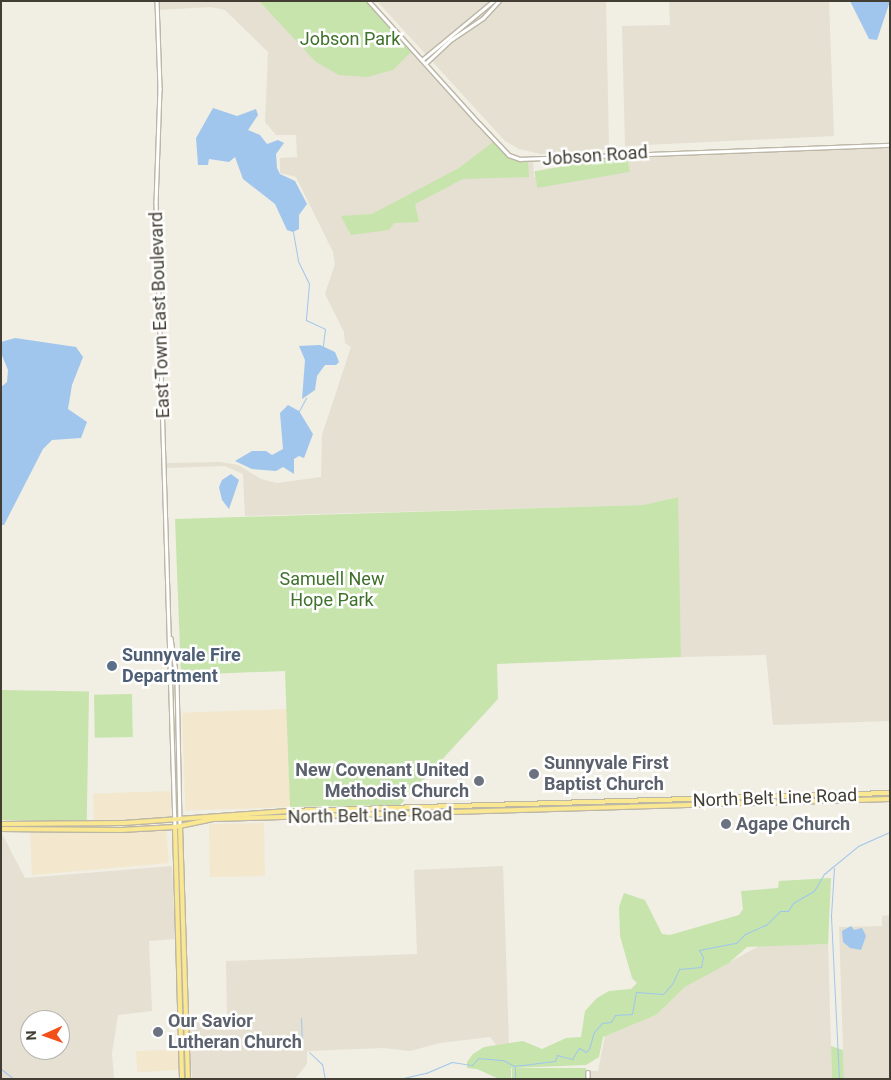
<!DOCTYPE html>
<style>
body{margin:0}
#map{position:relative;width:891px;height:1080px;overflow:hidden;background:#f1eee3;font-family:Roboto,sans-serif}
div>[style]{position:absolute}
.residential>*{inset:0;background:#e5e0d1}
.commercial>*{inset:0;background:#f3e7ce;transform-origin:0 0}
.green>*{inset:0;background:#c6e4ac;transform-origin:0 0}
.water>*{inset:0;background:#a0c6ed}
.stream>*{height:1px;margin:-0.5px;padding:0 0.5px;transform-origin:0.5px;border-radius:0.5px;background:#a0c6ed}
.roads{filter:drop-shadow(1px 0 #bcb6a6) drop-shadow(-1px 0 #bcb6a6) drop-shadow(0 1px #bcb6a6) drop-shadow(0 -1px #bcb6a6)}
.minor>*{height:2.5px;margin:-1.25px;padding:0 1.25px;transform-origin:1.25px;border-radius:1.25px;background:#fff}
.major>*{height:4px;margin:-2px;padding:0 2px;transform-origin:2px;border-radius:2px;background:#fae792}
.dots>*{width:14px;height:14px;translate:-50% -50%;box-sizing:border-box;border:2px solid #fff;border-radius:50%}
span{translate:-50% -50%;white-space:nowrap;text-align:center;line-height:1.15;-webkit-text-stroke:5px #fff;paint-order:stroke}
.park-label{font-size:18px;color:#3e712a}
.street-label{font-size:18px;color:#423e34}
.service-label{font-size:18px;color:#4e5e75;font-weight:700}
.left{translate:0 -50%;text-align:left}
.worship-label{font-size:18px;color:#5b616d;font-weight:700}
.right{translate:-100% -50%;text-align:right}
.frame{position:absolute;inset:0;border:2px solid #423e34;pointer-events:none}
.north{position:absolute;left:20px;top:1010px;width:50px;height:50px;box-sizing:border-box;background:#fff;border:1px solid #b3b2ae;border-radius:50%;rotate:268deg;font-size:14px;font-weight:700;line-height:20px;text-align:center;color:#423e34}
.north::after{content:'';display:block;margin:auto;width:18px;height:22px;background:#f24f19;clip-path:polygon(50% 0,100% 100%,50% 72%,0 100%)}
</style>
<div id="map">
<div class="residential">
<div style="clip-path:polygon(158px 1px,367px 1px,493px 142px,511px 158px,533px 161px,534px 177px,629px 172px,629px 156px,890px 147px,890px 721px,773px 725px,766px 655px,681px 657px,677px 497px,643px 505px,245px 516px,243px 474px,225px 466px,167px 468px,167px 463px,220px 462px,238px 465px,261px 479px,277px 483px,321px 477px,322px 435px,351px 347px,345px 343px,344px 332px,325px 294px,335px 264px,333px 252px,296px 177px,280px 173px,280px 158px,297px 157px,296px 135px,276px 135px,265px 122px,268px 52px,225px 10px,211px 7px,158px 10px)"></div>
<div style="clip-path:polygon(377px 1px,606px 1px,609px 149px,541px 154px,519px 149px,505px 141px)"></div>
<div style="clip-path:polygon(669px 1px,829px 1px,834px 136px,625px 146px,622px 26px,670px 25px)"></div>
<div style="clip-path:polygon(evenodd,1px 832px,25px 878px,172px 866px,175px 939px,149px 941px,152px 1011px,118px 1015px,112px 1053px,114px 1079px,1px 1079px,1px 832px,30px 1020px,60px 1020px,60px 1050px,30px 1050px,30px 1020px)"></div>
<div style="clip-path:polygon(503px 866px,509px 1045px,497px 1046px,490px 1037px,440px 1043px,410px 1051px,383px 1048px,307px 1051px,307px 1064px,295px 1079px,192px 1079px,189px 1020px,227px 1018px,226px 961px,417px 954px,414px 870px)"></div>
<div style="clip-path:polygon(890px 915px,890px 1079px,844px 1079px,839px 927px,882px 926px,882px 916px)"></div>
<div style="clip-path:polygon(828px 944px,832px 1079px,590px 1079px,590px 1071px,598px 1071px,605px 1036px,656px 1015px,685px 987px,759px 946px)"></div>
</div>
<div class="commercial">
<div style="left:287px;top:709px;width:98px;height:105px;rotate:88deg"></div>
<div style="left:170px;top:791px;width:28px;height:77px;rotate:88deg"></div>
<div style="left:264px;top:823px;width:53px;height:55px;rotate:89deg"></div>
<div style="clip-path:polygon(30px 831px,166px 831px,169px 863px,32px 875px)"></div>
<div style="left:178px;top:1049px;width:21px;height:42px;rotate:87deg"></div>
</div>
<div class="green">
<div style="clip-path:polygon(259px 1px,367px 1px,412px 51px,393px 70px,367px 77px,339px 75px,316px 62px)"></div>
<div style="clip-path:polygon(493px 142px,511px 158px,528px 162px,529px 177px,463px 179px,415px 204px,419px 222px,394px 223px,389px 230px,351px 235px,341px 216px,372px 214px,459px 168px)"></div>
<div style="left:627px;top:155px;width:17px;height:94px;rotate:80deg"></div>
<div style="clip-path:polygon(678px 497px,681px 657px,497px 664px,498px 699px,400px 805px,290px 807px,285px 671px,181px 675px,175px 519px,643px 505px)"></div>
<div style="left:1px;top:690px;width:88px;height:130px;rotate:1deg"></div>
<div style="left:132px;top:694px;width:43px;height:38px;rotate:89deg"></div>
<div style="clip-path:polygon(831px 878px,828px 944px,747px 947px,729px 963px,685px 987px,656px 1015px,603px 1037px,599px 1057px,586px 1065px,511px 1068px,511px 1079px,499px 1079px,477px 1069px,467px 1068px,467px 1062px,473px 1054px,484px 1047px,523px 1041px,542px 1049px,566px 1038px,581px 1037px,585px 1011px,597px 998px,609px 991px,631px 989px,637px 983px,632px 978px,620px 936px,619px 907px,624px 893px,645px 900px,662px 934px,670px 935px,739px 915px,743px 909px,741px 891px,778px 888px,779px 881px)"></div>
<div style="clip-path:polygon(831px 1046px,843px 1050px,844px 1079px,832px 1079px)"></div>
<div style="left:586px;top:1068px;width:11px;height:74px;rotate:90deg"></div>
</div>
<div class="water">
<div style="clip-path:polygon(850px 1px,890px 1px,877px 40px,869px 39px)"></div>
<div style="clip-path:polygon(213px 108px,237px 116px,256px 109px,258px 115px,248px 130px,260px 135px,267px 144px,278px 140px,284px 143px,276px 154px,277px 168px,280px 174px,295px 181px,307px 204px,299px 215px,299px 229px,293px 232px,287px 230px,275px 204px,243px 179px,235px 157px,229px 162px,209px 159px,208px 165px,198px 165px,196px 138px)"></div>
<div style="clip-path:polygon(15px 338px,76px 347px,83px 357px,72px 385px,68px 409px,87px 422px,81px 438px,52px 440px,43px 449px,4px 525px,1px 525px,1px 387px,7px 382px,8px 370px,1px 353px,1px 342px)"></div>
<div style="clip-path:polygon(320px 345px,335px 352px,339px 362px,336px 365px,325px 365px,317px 376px,315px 390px,302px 399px,305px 360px,299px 346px)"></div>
<div style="clip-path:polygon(288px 405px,299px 411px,313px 434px,304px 458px,299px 456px,294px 459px,294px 474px,283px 467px,276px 471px,252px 469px,235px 461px,252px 451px,266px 451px,272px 455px,283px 449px,280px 413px)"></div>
<div style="clip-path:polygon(231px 474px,239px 480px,229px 509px,222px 500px,219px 487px,222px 480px)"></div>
<div style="clip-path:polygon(851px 926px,854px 930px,862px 928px,866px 936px,861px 950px,850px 948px,843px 942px,842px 931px)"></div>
</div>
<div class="stream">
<div style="left:293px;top:232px;width:29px;rotate:80deg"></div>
<div style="left:298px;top:261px;width:25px;rotate:64deg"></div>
<div style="left:309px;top:284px;width:36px;rotate:95deg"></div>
<div style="left:306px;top:320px;width:21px;rotate:25deg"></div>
<div style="left:325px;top:329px;width:17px;rotate:97deg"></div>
<div style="left:299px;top:411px;width:15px;rotate:-62deg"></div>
<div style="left:834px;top:868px;width:48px;rotate:93.6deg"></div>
<div style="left:831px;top:916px;width:163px;rotate:87.2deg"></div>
<div style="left:301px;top:1018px;width:29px;rotate:88deg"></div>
<div style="left:309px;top:1052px;width:18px;rotate:43deg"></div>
<div style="left:322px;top:1064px;width:15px;rotate:79deg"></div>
<div style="left:1px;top:1069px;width:16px;rotate:38deg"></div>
<div style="left:399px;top:1079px;width:28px;rotate:-13deg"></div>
<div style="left:426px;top:1073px;width:28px;rotate:-23deg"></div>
<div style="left:452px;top:1062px;width:20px;rotate:9deg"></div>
<div style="left:472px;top:1065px;width:9px;rotate:-49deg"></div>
<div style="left:478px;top:1058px;width:25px;rotate:5deg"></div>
<div style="left:503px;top:1060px;width:13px;rotate:29deg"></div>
<div style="left:514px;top:1066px;width:41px;rotate:-7deg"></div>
<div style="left:555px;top:1061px;width:6px;rotate:-72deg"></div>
<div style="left:557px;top:1055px;width:16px;rotate:15deg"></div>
<div style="left:572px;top:1059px;width:13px;rotate:-58deg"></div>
<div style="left:579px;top:1048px;width:8px;rotate:30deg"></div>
<div style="left:586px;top:1052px;width:4px;rotate:-45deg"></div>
<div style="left:589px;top:1049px;width:18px;rotate:-74deg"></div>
<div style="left:594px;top:1032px;width:12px;rotate:-48deg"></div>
<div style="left:602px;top:1023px;width:9px;rotate:-6deg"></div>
<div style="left:611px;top:1022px;width:8px;rotate:-60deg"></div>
<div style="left:615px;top:1015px;width:17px;rotate:-3deg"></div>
<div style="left:632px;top:1014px;width:22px;rotate:-80deg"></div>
<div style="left:636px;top:992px;width:27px;rotate:4deg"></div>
<div style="left:663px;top:994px;width:13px;rotate:-48deg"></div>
<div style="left:672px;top:984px;width:17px;rotate:-65deg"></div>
<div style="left:679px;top:969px;width:22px;rotate:-5deg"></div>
<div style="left:701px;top:967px;width:10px;rotate:-79deg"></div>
<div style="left:703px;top:957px;width:8px;rotate:-120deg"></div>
<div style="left:699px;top:950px;width:38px;rotate:-11deg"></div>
<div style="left:736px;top:943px;width:13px;rotate:-45deg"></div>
<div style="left:745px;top:934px;width:24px;rotate:-24deg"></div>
<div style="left:767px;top:924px;width:18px;rotate:-45deg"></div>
<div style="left:780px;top:911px;width:8px"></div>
<div style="left:788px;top:911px;width:9px;rotate:-58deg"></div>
<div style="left:793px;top:903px;width:24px;rotate:-30deg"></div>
<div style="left:814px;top:891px;width:20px;rotate:-60deg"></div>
<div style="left:824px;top:874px;width:44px;rotate:-39.5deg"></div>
<div style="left:858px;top:846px;width:35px;rotate:-24deg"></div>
<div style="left:515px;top:1079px;width:12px;rotate:-90deg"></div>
</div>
<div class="roads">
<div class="minor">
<div style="left:157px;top:1px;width:88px;rotate:88deg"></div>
<div style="left:160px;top:89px;width:113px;rotate:92deg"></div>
<div style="left:156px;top:202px;width:625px;rotate:88.26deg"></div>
<div style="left:369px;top:1px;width:164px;rotate:48deg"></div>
<div style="left:479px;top:123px;width:44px;rotate:46.8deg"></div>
<div style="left:509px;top:155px;width:12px;rotate:20deg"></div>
<div style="left:520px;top:159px;width:370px;rotate:-2.2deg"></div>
<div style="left:423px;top:59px;width:91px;rotate:-39.6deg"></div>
<div style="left:426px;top:63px;width:35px;rotate:-43deg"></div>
<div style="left:452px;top:39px;width:37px;rotate:-34deg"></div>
<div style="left:483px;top:18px;width:23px;rotate:-47deg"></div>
<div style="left:171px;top:638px;width:41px;rotate:81.7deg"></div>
<div style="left:177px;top:679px;width:147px;rotate:88.8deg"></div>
<div style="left:588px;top:1072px;width:7px;rotate:90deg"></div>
</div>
<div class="major">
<div style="left:1px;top:824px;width:123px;rotate:-0.5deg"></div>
<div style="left:124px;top:823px;width:165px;rotate:-4.2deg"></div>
<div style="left:289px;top:811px;width:601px;rotate:-1.72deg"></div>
<div style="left:180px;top:826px;width:253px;rotate:88.2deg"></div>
<div style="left:175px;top:827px;width:252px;rotate:88.4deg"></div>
<div style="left:1px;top:829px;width:120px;rotate:0.5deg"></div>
<div style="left:121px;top:830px;width:54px;rotate:-3.2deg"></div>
<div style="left:175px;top:827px;width:40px;rotate:-12deg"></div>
<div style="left:214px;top:819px;width:676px;rotate:-1.69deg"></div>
</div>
</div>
<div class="dots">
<div style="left:112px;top:666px;background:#5c6f8a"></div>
<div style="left:534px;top:774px;background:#6b7280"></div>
<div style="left:479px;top:781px;background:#6b7280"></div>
<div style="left:726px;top:824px;background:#6b7280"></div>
<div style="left:158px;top:1032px;background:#6b7280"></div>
</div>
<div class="park-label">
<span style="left:350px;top:39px">Jobson Park</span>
<span style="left:332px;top:590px">Samuell New<br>Hope Park</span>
</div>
<div class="street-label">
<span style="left:595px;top:156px;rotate:-4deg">Jobson Road</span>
<span style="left:160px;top:315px;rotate:-92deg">East Town East Boulevard</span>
<span style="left:775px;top:798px;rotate:-2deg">North Belt Line Road</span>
<span style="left:370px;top:816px;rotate:-1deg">North Belt Line Road</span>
</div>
<div class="service-label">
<span class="left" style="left:122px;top:666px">Sunnyvale Fire<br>Department</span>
</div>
<div class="worship-label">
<span class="left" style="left:544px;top:774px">Sunnyvale First<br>Baptist Church</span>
<span class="right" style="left:469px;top:781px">New Covenant United<br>Methodist Church</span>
<span class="left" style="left:736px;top:824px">Agape Church</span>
<span class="left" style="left:168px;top:1032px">Our Savior<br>Lutheran Church</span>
</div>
<div class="frame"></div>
<div class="north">N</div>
</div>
